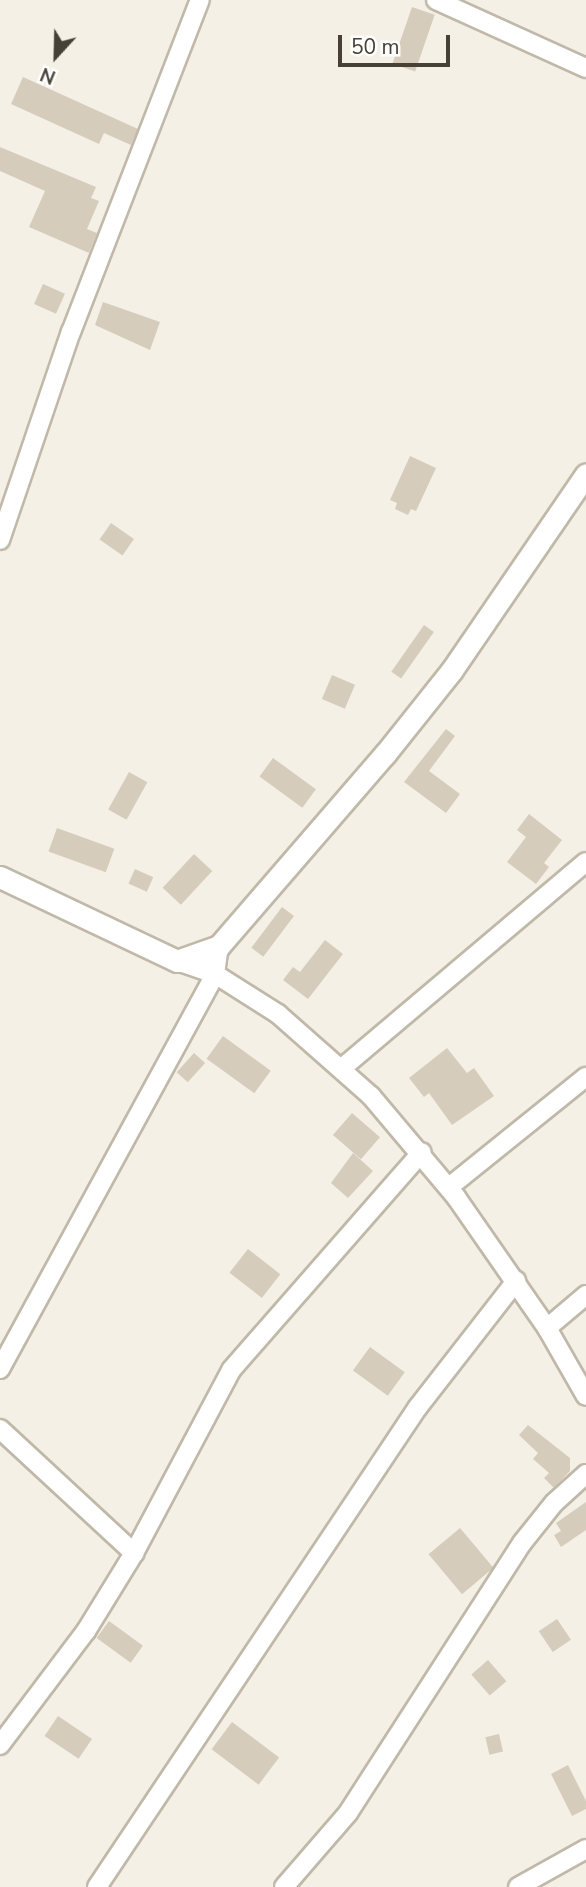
<!DOCTYPE html>
<style>
body{margin:0}
#map{position:relative;width:586px;height:1887px;overflow:hidden;background:#f4f0e6;font-family:"Nunito Sans",sans-serif}
div>[style]{position:absolute}
.building>*{inset:0;background:#d6ccbb;transform-origin:0 0}
.roads{filter:drop-shadow(2px 0 #c0b8a8) drop-shadow(-2px 0 #c0b8a8) drop-shadow(0 2px #c0b8a8) drop-shadow(0 -2px #c0b8a8)}
.minor>*{height:18px;margin:-9px;padding:0 9px;transform-origin:9px;border-radius:9px;background:#fff}
.tertiary>*{height:21px;margin:-10.5px;padding:0 10.5px;transform-origin:10.5px;border-radius:10.5px;background:#fff}
span{translate:-50% -50%;white-space:nowrap;text-align:center;line-height:1.15;-webkit-text-stroke:5px #fff;paint-order:stroke}
.north{position:absolute;left:21px;top:21px;width:70px;height:70px;-webkit-text-stroke:5px #fff;paint-order:stroke;rotate:202deg;font-size:19px;font-weight:700;line-height:28px;text-align:center;color:#474035}
.north::after{content:'';display:block;margin:auto;width:24px;height:32px;background:#474035;clip-path:polygon(50% 0,100% 100%,50% 72%,0 100%)}
.scale{position:absolute;left:338px;top:35px;width:112px;height:32px;box-sizing:border-box;border:4px solid #474035;border-top:0;padding-left:9px;font-size:21px;line-height:24px;white-space:nowrap;color:#474035;-webkit-text-stroke:5px #fff;paint-order:stroke}
</style>
<div id="map">
<div class="building">
<div style="left:412px;top:7px;width:24px;height:60px;rotate:19deg"></div>
<div style="clip-path:polygon(23px 77px,138px 129px,131px 145px,104px 133px,99px 144px,11px 104px)"></div>
<div style="clip-path:polygon(0 147px,96px 187px,91px 198px,99px 201px,87px 229px,97px 233px,89px 253px,29px 227px,45px 191px,0 171px)"></div>
<div style="left:43px;top:284px;width:24px;height:22px;rotate:24deg"></div>
<div style="clip-path:polygon(103px 302px,160px 322px,150px 350px,95px 325px)"></div>
<div style="clip-path:polygon(410px 456px,436px 468px,416px 511px,411px 509px,408px 515px,395px 509px,397px 503px,390px 500px)"></div>
<div style="left:111px;top:523px;width:28px;height:20px;rotate:35deg"></div>
<div style="left:424px;top:625px;width:12px;height:57px;rotate:35deg"></div>
<div style="left:332px;top:675px;width:25px;height:26px;rotate:23deg"></div>
<div style="clip-path:polygon(446px 729px,455px 736px,429px 771px,460px 794px,446px 813px,404px 782px)"></div>
<div style="left:273px;top:758px;width:53px;height:23px;rotate:36deg"></div>
<div style="left:129px;top:772px;width:21px;height:43px;rotate:29deg"></div>
<div style="clip-path:polygon(529px 814px,562px 840px,544px 863px,549px 867px,536px 884px,507px 862px,526px 837px,517px 830px)"></div>
<div style="left:57px;top:828px;width:61px;height:25px;rotate:20deg"></div>
<div style="left:194px;top:854px;width:25px;height:46px;rotate:43deg"></div>
<div style="left:135px;top:869px;width:20px;height:16px;rotate:24deg"></div>
<div style="left:282px;top:907px;width:15px;height:51px;rotate:37deg"></div>
<div style="clip-path:polygon(325px 940px,343px 954px,308px 999px,283px 980px,293px 967px,300px 972px)"></div>
<div style="left:223px;top:1036px;width:59px;height:28px;rotate:36deg"></div>
<div style="clip-path:polygon(447px 1048px,467px 1073px,474px 1068px,494px 1096px,452px 1125px,429px 1093px,424px 1097px,409px 1078px)"></div>
<div style="left:194px;top:1053px;width:15px;height:26px;rotate:42deg"></div>
<div style="left:352px;top:1113px;width:37px;height:29px;rotate:41deg"></div>
<div style="clip-path:polygon(353px 1153px,373px 1171px,348px 1198px,331px 1183px)"></div>
<div style="left:248px;top:1249px;width:41px;height:30px;rotate:38deg"></div>
<div style="left:370px;top:1347px;width:43px;height:29px;rotate:36deg"></div>
<div style="clip-path:polygon(528px 1425px,570px 1458px,570px 1471px,554px 1488px,544px 1478px,549px 1473px,533px 1459px,538px 1453px,519px 1435px)"></div>
<div style="clip-path:polygon(586px 1502px,586px 1530px,561px 1547px,554px 1535px,561px 1531px,556px 1523px)"></div>
<div style="left:460px;top:1528px;width:52px;height:41px;rotate:50deg"></div>
<div style="left:557px;top:1619px;width:25px;height:22px;rotate:56deg"></div>
<div style="left:109px;top:1621px;width:42px;height:21px;rotate:36deg"></div>
<div style="left:488px;top:1660px;width:28px;height:22px;rotate:49deg"></div>
<div style="left:58px;top:1716px;width:41px;height:24px;rotate:34deg"></div>
<div style="left:232px;top:1722px;width:59px;height:34px;rotate:37deg"></div>
<div style="left:499px;top:1734px;width:18px;height:14px;rotate:77deg"></div>
<div style="clip-path:polygon(568px 1765px,586px 1801px,586px 1809px,572px 1816px,551px 1774px)"></div>
</div>
<div class="roads">
<div class="minor">
<div style="left:436px;top:0;width:165px;rotate:24.4deg"></div>
<div style="left:0;top:540px;width:220px;rotate:-71.2deg"></div>
<div style="left:71px;top:332px;width:356px;rotate:-68.8deg"></div>
<div style="left:177px;top:961px;width:40px;rotate:18.9deg"></div>
<div style="left:215px;top:974px;width:75px;rotate:32.4deg"></div>
<div style="left:278px;top:1014px;width:124px;rotate:41.4deg"></div>
<div style="left:371px;top:1096px;width:132px;rotate:49.9deg"></div>
<div style="left:456px;top:1197px;width:160px;rotate:55.2deg"></div>
<div style="left:547px;top:1328px;width:78px;rotate:60.2deg"></div>
<div style="left:342px;top:1068px;width:319px;rotate:-40.2deg"></div>
<div style="left:449px;top:1187px;width:176px;rotate:-38.8deg"></div>
<div style="left:547px;top:1328px;width:51px;rotate:-40.2deg"></div>
<div style="left:0;top:1369px;width:450px;rotate:-61.4deg"></div>
<div style="left:215px;top:974px;width:28px;rotate:-82deg"></div>
<div style="left:0;top:1429px;width:183px;rotate:42.8deg"></div>
<div style="left:0;top:1745px;width:143px;rotate:-53deg"></div>
<div style="left:86px;top:1631px;width:92px;rotate:-58.4deg"></div>
<div style="left:134px;top:1553px;width:208px;rotate:-62deg"></div>
<div style="left:232px;top:1369px;width:288px;rotate:-48.8deg"></div>
<div style="left:97px;top:1887px;width:577px;rotate:-56.23deg"></div>
<div style="left:418px;top:1407px;width:160px;rotate:-52.1deg"></div>
<div style="left:284px;top:1887px;width:98px;rotate:-49.1deg"></div>
<div style="left:348px;top:1813px;width:321px;rotate:-57.2deg"></div>
<div style="left:522px;top:1543px;width:51px;rotate:-51.3deg"></div>
<div style="left:554px;top:1503px;width:43px;rotate:-42.2deg"></div>
<div style="left:518px;top:1887px;width:78px;rotate:-29.2deg"></div>
</div>
<div class="tertiary">
<div style="left:0;top:877px;width:196px;rotate:25.4deg"></div>
<div style="left:177px;top:961px;width:45px;rotate:-19.7deg"></div>
<div style="left:219px;top:946px;width:254px;rotate:-49.2deg"></div>
<div style="left:385px;top:754px;width:107px;rotate:-51.4deg"></div>
<div style="left:452px;top:670px;width:237px;rotate:-55.6deg"></div>
</div>
</div>
<div class="north">N</div>
<div class="scale">50 m</div>
</div>
